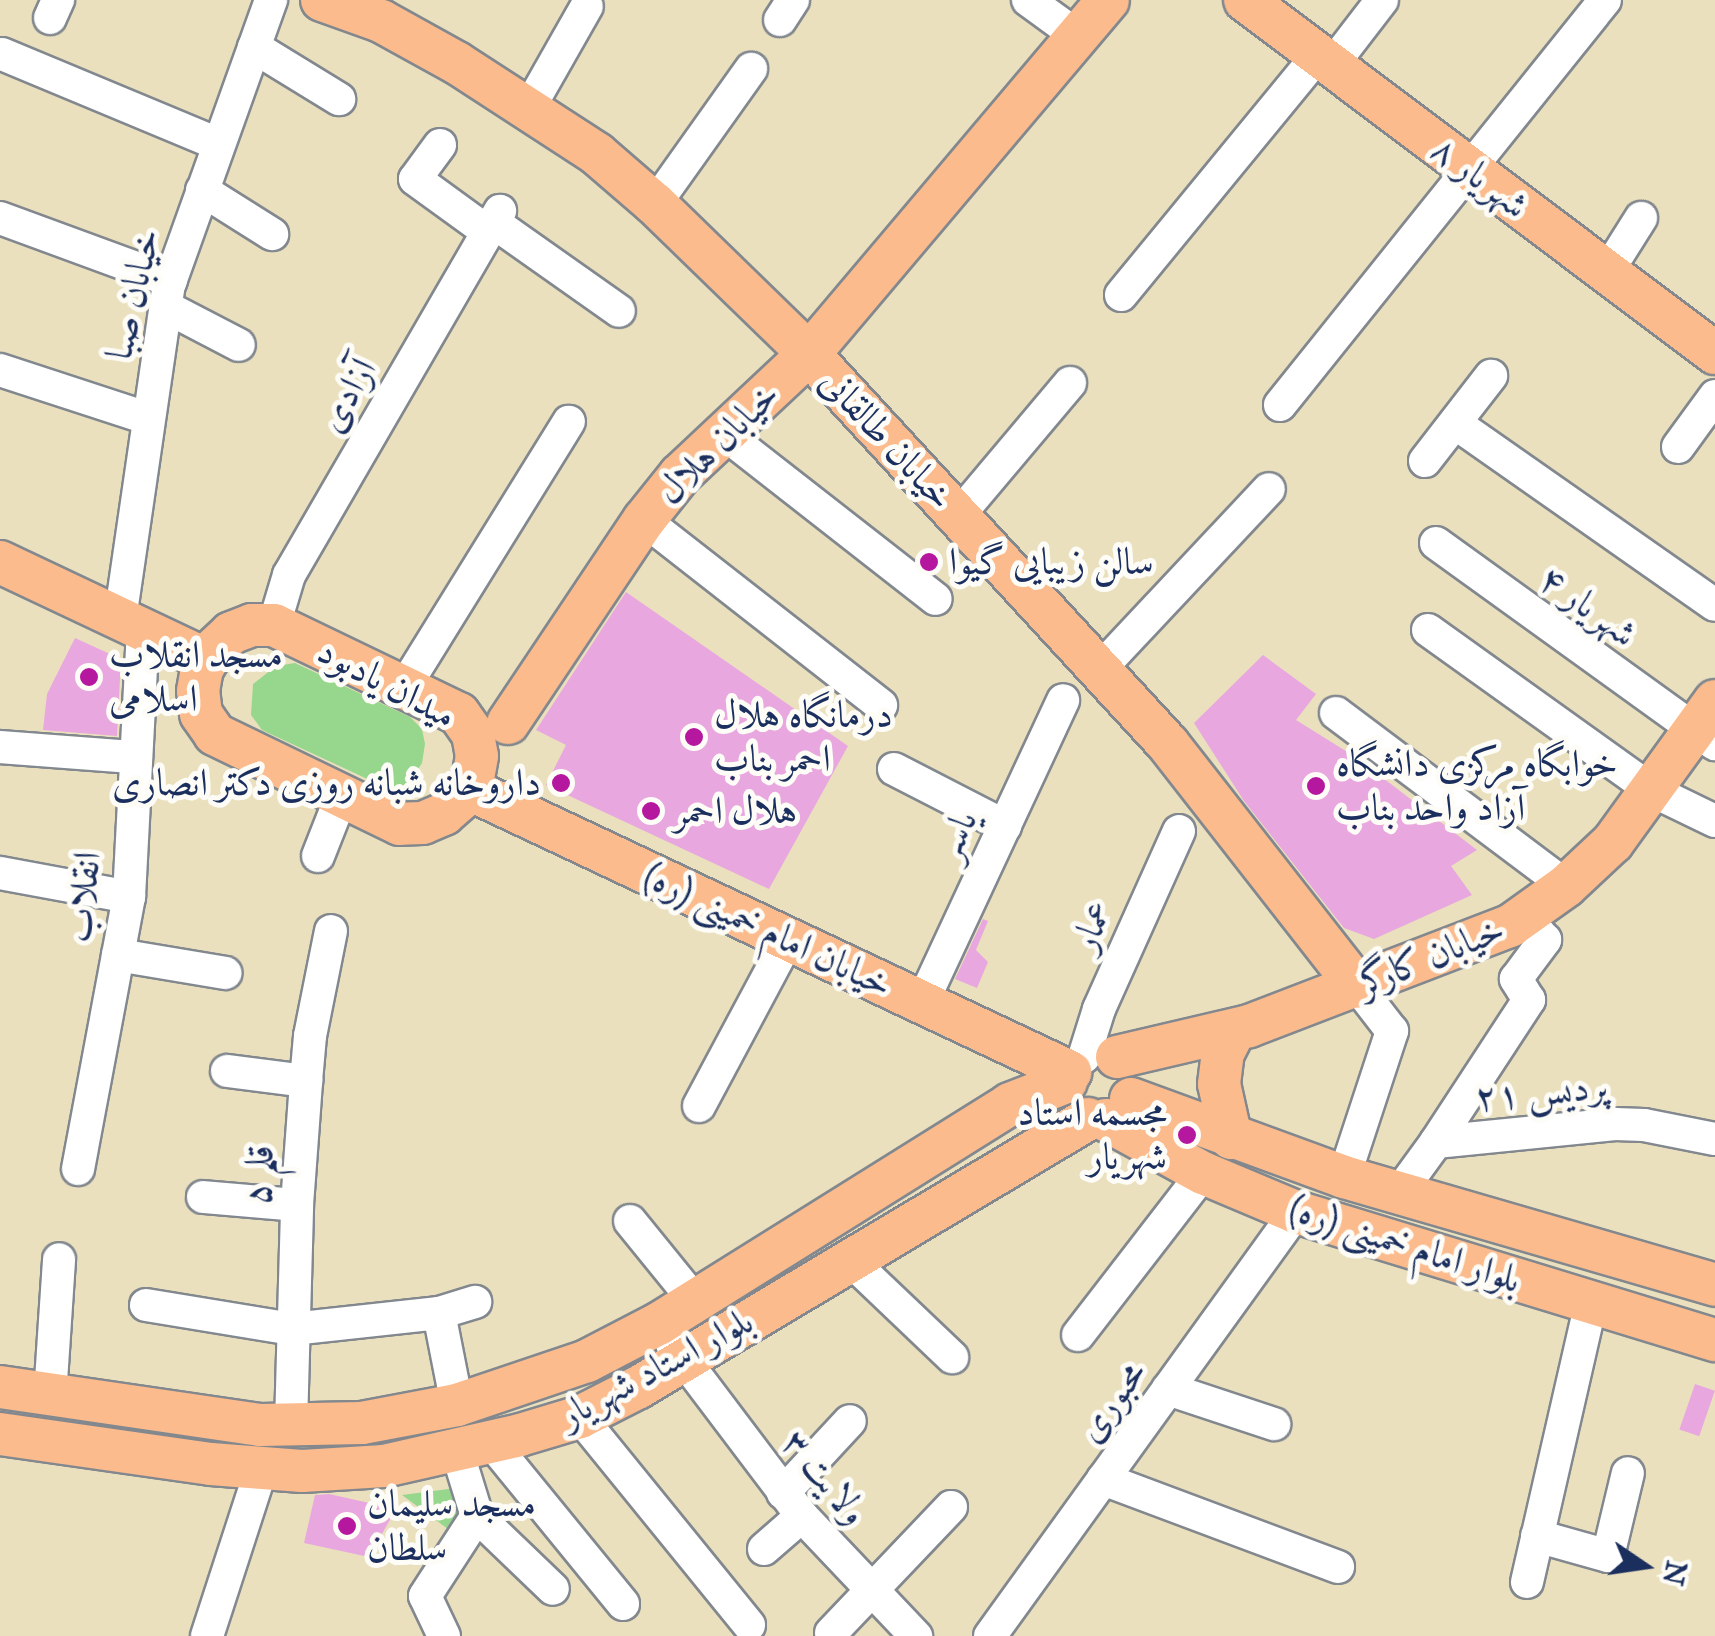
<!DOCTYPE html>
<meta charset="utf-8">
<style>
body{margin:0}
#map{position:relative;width:1715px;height:1636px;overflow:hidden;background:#eae0be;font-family:"IM FELL Great Primer",Amiri,serif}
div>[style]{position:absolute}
.green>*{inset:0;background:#96d78d}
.building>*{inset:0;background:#e8a7df;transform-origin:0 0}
.roads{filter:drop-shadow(2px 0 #82888e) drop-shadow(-2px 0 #82888e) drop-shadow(0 2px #82888e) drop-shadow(0 -2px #82888e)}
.minor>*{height:32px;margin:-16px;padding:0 16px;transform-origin:16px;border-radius:16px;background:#fff}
.major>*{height:42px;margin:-21px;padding:0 21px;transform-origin:21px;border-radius:21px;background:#fbbb8d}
.dots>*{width:28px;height:28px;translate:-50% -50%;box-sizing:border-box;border:5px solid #fdfcf7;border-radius:50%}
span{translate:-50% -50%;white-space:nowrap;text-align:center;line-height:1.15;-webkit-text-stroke:10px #fdfcf7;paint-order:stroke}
.street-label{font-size:38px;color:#1b2f5e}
.poi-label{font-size:38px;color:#1b2f5e}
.left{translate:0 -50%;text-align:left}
.right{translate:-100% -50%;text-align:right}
.north{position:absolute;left:1595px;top:1516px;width:100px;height:100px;-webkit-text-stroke:8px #fdfcf7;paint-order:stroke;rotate:103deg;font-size:28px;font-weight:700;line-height:40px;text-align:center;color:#1b2f5e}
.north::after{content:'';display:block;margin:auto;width:35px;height:45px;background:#1b2f5e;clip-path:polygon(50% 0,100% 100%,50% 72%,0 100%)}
</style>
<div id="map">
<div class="green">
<div style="clip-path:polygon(295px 663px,410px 717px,422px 729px,425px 744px,422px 763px,409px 783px,391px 790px,262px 730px,251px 715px,253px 684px,276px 666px)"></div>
<div style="clip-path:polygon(456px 1488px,466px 1515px,456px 1535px,402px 1495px)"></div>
</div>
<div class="building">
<div style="clip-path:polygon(626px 592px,848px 746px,769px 889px,546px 785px,566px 745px,536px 730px)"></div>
<div style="clip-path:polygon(75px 638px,121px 659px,117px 736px,43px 730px,47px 694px)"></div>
<div style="clip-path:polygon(1263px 655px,1316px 694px,1296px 720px,1357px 758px,1477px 850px,1451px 866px,1472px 895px,1374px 939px,1344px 928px,1244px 801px,1194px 723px)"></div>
<div style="clip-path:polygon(983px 919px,988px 921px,976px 950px,988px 962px,977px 988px,955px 979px)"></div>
<div style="left:1695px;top:1384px;width:21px;height:48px;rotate:19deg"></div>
<div style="clip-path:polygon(329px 1494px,396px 1509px,369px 1557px,304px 1543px,315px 1495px)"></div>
</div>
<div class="roads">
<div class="minor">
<div style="left:1028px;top:0;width:63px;rotate:36deg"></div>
<div style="left:50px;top:18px;width:20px;rotate:-66deg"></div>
<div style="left:780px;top:20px;width:24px;rotate:-57deg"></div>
<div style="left:254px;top:47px;width:100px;rotate:31.5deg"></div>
<div style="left:2px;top:54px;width:234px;rotate:22.6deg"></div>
<div style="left:1332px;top:65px;width:82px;rotate:-52.4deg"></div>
<div style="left:529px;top:108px;width:117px;rotate:-60.4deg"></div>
<div style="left:440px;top:145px;width:42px;rotate:126.3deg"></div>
<div style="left:415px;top:179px;width:90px;rotate:36deg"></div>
<div style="left:202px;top:190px;width:83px;rotate:32.2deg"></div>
<div style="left:655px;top:204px;width:166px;rotate:-54.6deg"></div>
<div style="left:0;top:218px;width:182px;rotate:20.2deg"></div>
<div style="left:493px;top:222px;width:154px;rotate:35.2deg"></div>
<div style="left:1607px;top:272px;width:64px;rotate:-57.8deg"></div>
<div style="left:1121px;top:295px;width:310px;rotate:-50.6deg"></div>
<div style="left:166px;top:307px;width:82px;rotate:27.5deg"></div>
<div style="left:0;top:370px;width:155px;rotate:18.1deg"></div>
<div style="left:1280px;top:405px;width:519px;rotate:-51.25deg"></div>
<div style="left:1455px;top:423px;width:317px;rotate:35deg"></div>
<div style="left:722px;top:432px;width:271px;rotate:38deg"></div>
<div style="left:1678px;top:447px;width:63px;rotate:-54deg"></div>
<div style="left:1425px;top:461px;width:108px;rotate:-52.2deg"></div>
<div style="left:958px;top:516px;width:174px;rotate:-49.9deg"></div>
<div style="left:644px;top:520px;width:301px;rotate:38deg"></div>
<div style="left:1436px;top:543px;width:344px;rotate:35.8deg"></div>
<div style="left:120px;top:619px;width:338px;rotate:-81.7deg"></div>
<div style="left:169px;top:285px;width:303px;rotate:-70.3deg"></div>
<div style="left:274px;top:625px;width:52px;rotate:-73.3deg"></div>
<div style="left:289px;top:575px;width:421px;rotate:-59.9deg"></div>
<div style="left:1428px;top:630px;width:277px;rotate:35.6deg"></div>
<div style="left:1653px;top:791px;width:69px;rotate:25.8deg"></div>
<div style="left:1099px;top:670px;width:248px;rotate:-46.8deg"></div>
<div style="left:405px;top:686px;width:311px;rotate:-58.2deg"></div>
<div style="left:1336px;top:713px;width:288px;rotate:36.9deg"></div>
<div style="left:0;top:747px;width:133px;rotate:4.3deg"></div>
<div style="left:894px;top:769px;width:125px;rotate:27.2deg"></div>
<div style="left:318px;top:856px;width:66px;rotate:-68.5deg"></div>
<div style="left:0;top:873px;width:131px;rotate:10.5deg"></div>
<div style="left:118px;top:955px;width:109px;rotate:9.5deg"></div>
<div style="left:922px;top:1003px;width:334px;rotate:-65deg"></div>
<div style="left:1084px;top:1057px;width:50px;rotate:-72.6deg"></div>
<div style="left:1099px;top:1009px;width:195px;rotate:-65.8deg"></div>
<div style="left:227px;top:1071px;width:80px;rotate:7.2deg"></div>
<div style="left:699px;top:1106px;width:189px;rotate:-61.9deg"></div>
<div style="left:1436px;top:1142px;width:170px;rotate:-56.8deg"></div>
<div style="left:1529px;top:1000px;width:25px;rotate:-122deg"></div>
<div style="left:1516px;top:979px;width:49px;rotate:-53.4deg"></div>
<div style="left:1545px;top:940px;width:30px;rotate:-131deg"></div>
<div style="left:78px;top:1169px;width:277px;rotate:-79.4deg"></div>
<div style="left:129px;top:897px;width:267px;rotate:-87deg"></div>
<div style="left:1344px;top:1177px;width:154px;rotate:-71.8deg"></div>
<div style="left:1392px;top:1031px;width:56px;rotate:-127.7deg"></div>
<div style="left:1399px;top:1193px;width:63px;rotate:-54deg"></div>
<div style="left:1436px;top:1142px;width:180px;rotate:-5.7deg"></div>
<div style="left:1615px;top:1124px;width:29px;rotate:2deg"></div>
<div style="left:1644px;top:1125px;width:72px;rotate:11.2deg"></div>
<div style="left:203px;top:1197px;width:94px;rotate:4.9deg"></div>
<div style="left:630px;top:1221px;width:103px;rotate:50.9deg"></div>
<div style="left:848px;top:1258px;width:144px;rotate:43.6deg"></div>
<div style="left:146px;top:1305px;width:148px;rotate:9.3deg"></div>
<div style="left:292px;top:1329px;width:148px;rotate:-6.2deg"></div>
<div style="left:439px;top:1313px;width:38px;rotate:-17deg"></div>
<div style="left:439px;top:1313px;width:94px;rotate:78.9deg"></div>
<div style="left:1078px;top:1335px;width:205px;rotate:-52.3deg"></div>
<div style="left:672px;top:1344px;width:216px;rotate:52.9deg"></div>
<div style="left:802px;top:1516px;width:166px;rotate:46.5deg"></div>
<div style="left:1168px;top:1389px;width:112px;rotate:18.3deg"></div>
<div style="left:50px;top:1396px;width:137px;rotate:-86.2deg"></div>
<div style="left:580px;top:1417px;width:268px;rotate:50.9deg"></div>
<div style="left:291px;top:1425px;width:220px;rotate:-88.4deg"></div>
<div style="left:297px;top:1205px;width:124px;rotate:-85.8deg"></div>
<div style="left:306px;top:1081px;width:45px;rotate:-84.9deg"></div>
<div style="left:310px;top:1036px;width:107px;rotate:-78.7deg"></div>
<div style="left:491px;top:1442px;width:209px;rotate:50.8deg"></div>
<div style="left:1103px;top:1479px;width:251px;rotate:20.5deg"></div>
<div style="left:783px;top:1493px;width:98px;rotate:-47.1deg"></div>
<div style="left:477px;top:1516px;width:105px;rotate:43.8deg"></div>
<div style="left:1537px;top:1536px;width:74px;rotate:15.7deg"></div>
<div style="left:1608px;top:1556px;width:85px;rotate:-76.5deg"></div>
<div style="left:764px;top:1549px;width:50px;rotate:-41deg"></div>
<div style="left:1527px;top:1582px;width:286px;rotate:-77.1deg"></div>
<div style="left:831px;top:1633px;width:174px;rotate:-46.4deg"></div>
<div style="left:207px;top:1636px;width:175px;rotate:-72deg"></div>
<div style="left:444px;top:1636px;width:44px;rotate:-115.4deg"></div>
<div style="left:425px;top:1596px;width:95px;rotate:-57deg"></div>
<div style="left:477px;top:1516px;width:68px;rotate:-107.1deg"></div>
<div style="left:990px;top:1636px;width:523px;rotate:-54.18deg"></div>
</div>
<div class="major">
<div style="left:322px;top:0;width:63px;rotate:19.6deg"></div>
<div style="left:381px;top:21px;width:87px;rotate:28.9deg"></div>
<div style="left:457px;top:63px;width:167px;rotate:33deg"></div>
<div style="left:597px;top:154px;width:77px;rotate:40.8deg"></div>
<div style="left:655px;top:204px;width:215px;rotate:44.2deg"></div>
<div style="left:809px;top:354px;width:530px;rotate:47.37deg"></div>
<div style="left:1168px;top:744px;width:308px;rotate:52deg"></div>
<div style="left:1245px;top:0;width:588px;rotate:36.91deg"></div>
<div style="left:0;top:562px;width:229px;rotate:25.3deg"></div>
<div style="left:252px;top:625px;width:22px"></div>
<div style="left:274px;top:625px;width:205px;rotate:25.7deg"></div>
<div style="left:459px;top:714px;width:24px;rotate:55deg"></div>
<div style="left:473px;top:734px;width:22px;rotate:80deg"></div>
<div style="left:477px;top:756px;width:23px;rotate:100deg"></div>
<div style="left:473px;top:779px;width:23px;rotate:121deg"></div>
<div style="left:461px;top:799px;width:23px;rotate:139deg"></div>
<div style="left:444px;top:814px;width:23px;rotate:157deg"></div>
<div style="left:423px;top:823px;width:23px;rotate:178deg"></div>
<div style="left:400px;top:824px;width:206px;rotate:-154.1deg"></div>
<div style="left:215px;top:734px;width:24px;rotate:-125deg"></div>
<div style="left:201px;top:714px;width:23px;rotate:-97deg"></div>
<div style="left:198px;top:691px;width:22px;rotate:-80deg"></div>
<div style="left:202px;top:669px;width:23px;rotate:-59deg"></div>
<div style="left:214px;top:649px;width:23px;rotate:-43deg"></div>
<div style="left:231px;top:633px;width:22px;rotate:-21deg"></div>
<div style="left:508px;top:723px;width:244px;rotate:-56.2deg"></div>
<div style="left:644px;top:520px;width:58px;rotate:-51.3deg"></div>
<div style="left:680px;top:475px;width:177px;rotate:-43.2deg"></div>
<div style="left:809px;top:354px;width:463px;rotate:-49.8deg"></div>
<div style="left:467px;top:788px;width:667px;rotate:25.22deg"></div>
<div style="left:1117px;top:1057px;width:136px;rotate:-13.2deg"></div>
<div style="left:1249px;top:1026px;width:280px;rotate:-21deg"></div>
<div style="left:1510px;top:926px;width:69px;rotate:-35.5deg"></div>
<div style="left:1566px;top:886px;width:64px;rotate:-43.1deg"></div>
<div style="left:1613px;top:842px;width:174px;rotate:-54.1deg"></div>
<div style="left:1131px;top:1099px;width:227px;rotate:20.1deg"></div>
<div style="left:1344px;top:1177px;width:386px;rotate:16.2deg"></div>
<div style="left:1106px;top:1120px;width:111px;rotate:28.7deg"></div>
<div style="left:1203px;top:1173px;width:101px;rotate:22.8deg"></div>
<div style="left:1296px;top:1212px;width:438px;rotate:17deg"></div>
<div style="left:1231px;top:1138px;width:55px;rotate:-102.5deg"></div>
<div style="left:1219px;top:1084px;width:31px;rotate:-83deg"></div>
<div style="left:1223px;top:1053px;width:25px;rotate:-63deg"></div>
<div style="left:0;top:1387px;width:263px;rotate:8.3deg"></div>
<div style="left:260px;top:1425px;width:102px;rotate:-1.1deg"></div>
<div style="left:362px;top:1423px;width:97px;rotate:-10.7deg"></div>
<div style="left:457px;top:1405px;width:137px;rotate:-18.7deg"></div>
<div style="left:587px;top:1361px;width:82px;rotate:-27.5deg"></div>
<div style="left:660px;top:1323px;width:413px;rotate:-32deg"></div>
<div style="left:1010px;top:1104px;width:60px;rotate:-21.4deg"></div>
<div style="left:0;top:1434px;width:213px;rotate:8.1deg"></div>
<div style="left:211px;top:1464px;width:91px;rotate:4.4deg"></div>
<div style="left:302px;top:1471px;width:82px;rotate:-3.5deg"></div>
<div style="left:384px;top:1466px;width:139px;rotate:-12.8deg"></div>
<div style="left:520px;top:1435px;width:63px;rotate:-16.7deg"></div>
<div style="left:580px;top:1417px;width:66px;rotate:-27deg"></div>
<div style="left:639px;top:1387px;width:523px;rotate:-30.83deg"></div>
</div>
</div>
<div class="dots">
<div style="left:929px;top:562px;background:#b5179e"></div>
<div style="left:89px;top:677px;background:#b5179e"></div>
<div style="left:694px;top:737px;background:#b5179e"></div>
<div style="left:561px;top:783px;background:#b5179e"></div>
<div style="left:1316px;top:786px;background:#b5179e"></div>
<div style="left:651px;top:811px;background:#b5179e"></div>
<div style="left:1187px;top:1135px;background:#b5179e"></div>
<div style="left:347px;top:1526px;background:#b5179e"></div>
</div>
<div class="street-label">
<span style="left:1480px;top:177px;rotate:37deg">شهریار ۸</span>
<span style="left:133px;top:294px;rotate:-77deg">خیابان صبا</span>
<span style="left:347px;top:395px;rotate:-60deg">آزادی</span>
<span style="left:887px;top:439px;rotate:47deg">خیابان طالقانی</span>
<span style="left:718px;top:443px;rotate:-45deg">خیابان هلال</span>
<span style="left:1588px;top:606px;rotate:36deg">شهریار ۴</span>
<span style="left:387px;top:683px;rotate:28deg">میدان یادبود</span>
<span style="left:956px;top:835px;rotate:-65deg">یاسر</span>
<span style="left:83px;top:897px;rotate:-84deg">انقلاب</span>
<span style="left:1092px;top:926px;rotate:-66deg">عمار</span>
<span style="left:768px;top:930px;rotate:25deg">خیابان امام خمینی (ره)</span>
<span style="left:1431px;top:956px;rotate:-22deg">خیابان کارگر</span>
<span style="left:1541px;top:1092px;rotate:-5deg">پردیس ۲۱</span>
<span style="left:259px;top:1175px;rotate:-86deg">قلم ۵</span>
<span style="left:1405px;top:1244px;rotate:18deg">بلوار امام خمینی (ره)</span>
<span style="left:656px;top:1368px;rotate:-28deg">بلوار استاد شهریار</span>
<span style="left:1111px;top:1401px;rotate:-54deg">محبوری</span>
<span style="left:825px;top:1477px;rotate:50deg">ولایت ۳</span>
</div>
<div class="poi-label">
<span class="left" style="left:949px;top:562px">سالن زیبایی گیوا</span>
<span class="left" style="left:109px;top:677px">مسجد انقلاب<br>اسلامی</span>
<span class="left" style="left:714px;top:737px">درمانگاه هلال<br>احمر بناب</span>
<span class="left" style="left:1336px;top:786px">خوابگاه مرکزی دانشگاه<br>آزاد واحد بناب</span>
<span class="right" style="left:541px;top:783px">داروخانه شبانه روزی دکتر انصاری</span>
<span class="left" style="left:674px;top:811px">هلال احمر</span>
<span class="right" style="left:1167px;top:1135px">مجسمه استاد<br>شهریار</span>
<span class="left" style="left:367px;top:1526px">مسجد سلیمان<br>سلطان</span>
</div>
<div class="north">N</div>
</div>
